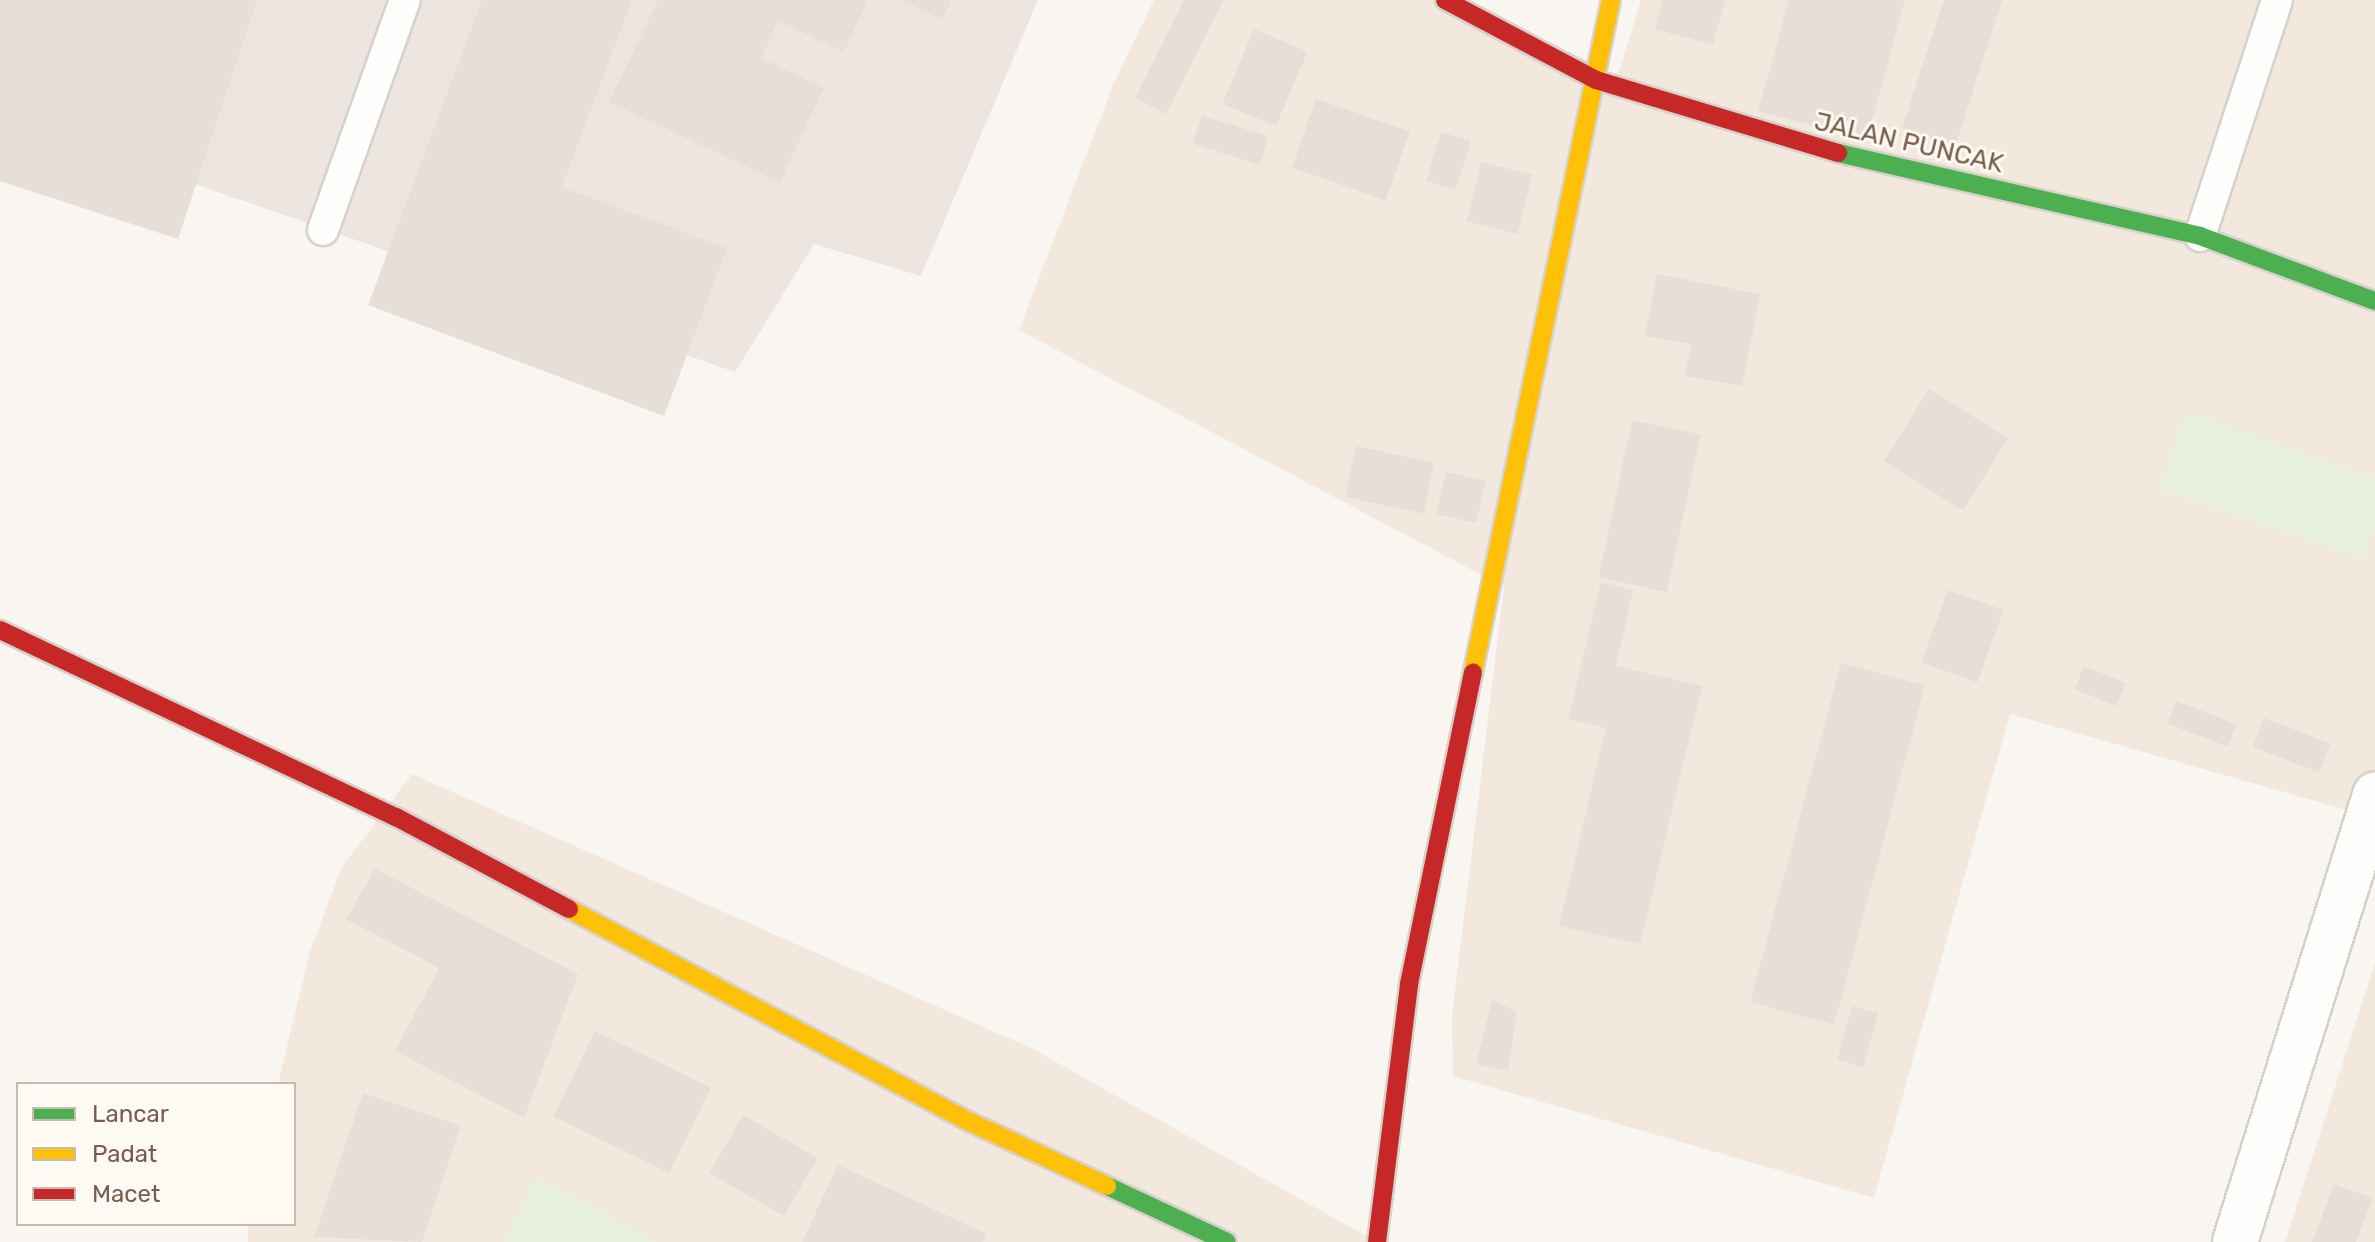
<!DOCTYPE html>
<style>
body{margin:0}
#map{position:relative;width:2375px;height:1242px;overflow:hidden;background:#f9f5f0;font-family:Rubik,sans-serif}
div>[style]{position:absolute}
.residential>*{inset:0;background:#f2e8de}
.industrial>*{inset:0;background:#ede5e0}
.green>*{inset:0;background:#e7f0db}
.building>*{inset:0;background:#e6ded7;transform-origin:0 0}
.roads{filter:drop-shadow(2px 0 #d7d1cb) drop-shadow(-2px 0 #d7d1cb) drop-shadow(0 2px #d7d1cb) drop-shadow(0 -2px #d7d1cb)}
.lane>*{height:30px;margin:-15px;padding:0 15px;transform-origin:15px;border-radius:15px;background:#fefefd}
.street>*{height:44px;margin:-22px;padding:0 22px;transform-origin:22px;border-radius:22px;background:#fefefd}
.fast>*{height:18px;margin:-9px;padding:0 9px;transform-origin:9px;border-radius:9px;background:#4caf50}
.slow>*{height:18px;margin:-9px;padding:0 9px;transform-origin:9px;border-radius:9px;background:#ffc107}
.jam>*{height:18px;margin:-9px;padding:0 9px;transform-origin:9px;border-radius:9px;background:#c62828}
span{translate:-50% -50%;white-space:nowrap;text-align:center;line-height:1.15;-webkit-text-stroke:6px #fffaf3;paint-order:stroke}
.street-label{font-size:26px;color:#7a5c4d}
.legend{position:absolute;left:16px;top:1082px;width:280px;height:144px;box-sizing:border-box;background:#fffaf3;border:2px solid #cabbb1;margin:0;padding:10px 14px;list-style:none;font-size:24px;color:#7a5c4d}
.legend li{display:flex;align-items:center;gap:16px;height:40px}
.legend b{width:40px;border:2px solid #cabbb1}
</style>
<div id="map">
<div class="residential">
<div style="clip-path:polygon(1154px 0,1460px 0,1618px 75px,1641px 0,2375px 0,2375px 818px,2010px 714px,1874px 1198px,1453px 1076px,1452px 1016px,1504px 587px,1019px 330px,1113px 85px)"></div>
<div style="clip-path:polygon(412px 774px,1031px 1048px,1377px 1242px,248px 1242px,248px 1224px,294px 1224px,294px 1084px,278px 1084px,310px 951px,342px 867px)"></div>
<div style="clip-path:polygon(2375px 963px,2375px 1242px,2285px 1242px)"></div>
</div>
<div class="industrial">
<div style="clip-path:polygon(0 0,1038px 0,921px 276px,814px 244px,735px 372px,0 116px)"></div>
</div>
<div class="green">
<div style="clip-path:polygon(2186px 412px,2375px 478px,2375px 525px,2363px 559px,2159px 489px)"></div>
<div style="clip-path:polygon(537px 1178px,660px 1242px,503px 1242px)"></div>
</div>
<div class="building">
<div style="clip-path:polygon(0 0,257px 0,178px 239px,0 181px)"></div>
<div style="clip-path:polygon(482px 0,632px 0,562px 187px,727px 248px,664px 416px,368px 305px)"></div>
<div style="clip-path:polygon(658px 0,868px 0,844px 52px,778px 21px,761px 58px,824px 88px,780px 182px,609px 102px)"></div>
<div style="clip-path:polygon(901px 0,951px 0,942px 19px)"></div>
<div style="clip-path:polygon(1184px 0,1224px 0,1166px 114px,1135px 98px)"></div>
<div style="clip-path:polygon(1663px 0,1725px 0,1713px 45px,1655px 29px)"></div>
<div style="clip-path:polygon(1789px 0,1905px 0,1867px 140px,1758px 111px)"></div>
<div style="clip-path:polygon(1944px 0,2002px 0,1956px 144px,1902px 128px)"></div>
<div style="left:1254px;top:29px;width:58px;height:81px;rotate:23deg"></div>
<div style="left:1316px;top:99px;width:99px;height:73px;rotate:19deg"></div>
<div style="left:1202px;top:115px;width:70px;height:30px;rotate:18deg"></div>
<div style="left:1441px;top:132px;width:31px;height:51px;rotate:17deg"></div>
<div style="left:1481px;top:162px;width:53px;height:61px;rotate:14deg"></div>
<div style="clip-path:polygon(1657px 274px,1760px 294px,1742px 386px,1685px 376px,1691px 344px,1645px 336px)"></div>
<div style="left:1929px;top:389px;width:93px;height:85px;rotate:32deg"></div>
<div style="left:1632px;top:420px;width:70px;height:161px;rotate:12deg"></div>
<div style="left:1356px;top:446px;width:80px;height:52px;rotate:12deg"></div>
<div style="left:1446px;top:472px;width:41px;height:43px;rotate:13deg"></div>
<div style="clip-path:polygon(1601px 582px,1633px 590px,1616px 666px,1702px 686px,1640px 944px,1559px 926px,1606px 728px,1568px 719px)"></div>
<div style="left:1948px;top:590px;width:59px;height:77px;rotate:20deg"></div>
<div style="left:1841px;top:663px;width:87px;height:351px;rotate:15deg"></div>
<div style="left:2084px;top:666px;width:45px;height:25px;rotate:22deg"></div>
<div style="left:2176px;top:701px;width:65px;height:24px;rotate:21deg"></div>
<div style="left:2264px;top:718px;width:71px;height:31px;rotate:21deg"></div>
<div style="clip-path:polygon(375px 869px,578px 974px,524px 1118px,395px 1051px,439px 968px,346px 919px)"></div>
<div style="clip-path:polygon(1492px 1000px,1517px 1012px,1508px 1071px,1476px 1064px)"></div>
<div style="left:1852px;top:1006px;width:27px;height:56px;rotate:15deg"></div>
<div style="left:595px;top:1031px;width:129px;height:95px;rotate:26deg"></div>
<div style="clip-path:polygon(363px 1093px,461px 1126px,422px 1242px,314px 1237px)"></div>
<div style="left:743px;top:1115px;width:86px;height:67px;rotate:30deg"></div>
<div style="clip-path:polygon(838px 1165px,987px 1234px,983px 1242px,802px 1242px)"></div>
<div style="clip-path:polygon(2334px 1184px,2373px 1198px,2356px 1242px,2312px 1242px)"></div>
</div>
<div class="roads">
<div class="lane">
<div style="left:323px;top:230px;width:244px;rotate:-70.4deg"></div>
<div style="left:2200px;top:236px;width:248px;rotate:-71.9deg"></div>
</div>
<div class="street">
<div style="left:2235px;top:1242px;width:469px;rotate:-72.6deg"></div>
</div>
<div class="fast">
<div style="left:1838px;top:153px;width:371px;rotate:12.9deg"></div>
<div style="left:2200px;top:236px;width:187px;rotate:20.4deg"></div>
<div style="left:1107px;top:1186px;width:132px;rotate:25deg"></div>
</div>
<div class="slow">
<div style="left:1473px;top:672px;width:686px;rotate:-78.4deg"></div>
<div style="left:569px;top:909px;width:456px;rotate:28deg"></div>
<div style="left:972px;top:1123px;width:149px;rotate:25deg"></div>
</div>
<div class="jam">
<div style="left:1445px;top:0;width:171px;rotate:27.9deg"></div>
<div style="left:1596px;top:80px;width:253px;rotate:16.8deg"></div>
<div style="left:0;top:630px;width:438px;rotate:25.3deg"></div>
<div style="left:396px;top:817px;width:196px;rotate:28deg"></div>
<div style="left:1377px;top:1242px;width:260px;rotate:-82.9deg"></div>
<div style="left:1409px;top:984px;width:318px;rotate:-78.4deg"></div>
</div>
</div>
<div class="street-label">
<span style="left:1909px;top:143px;rotate:13deg">JALAN PUNCAK</span>
</div>
<ul class="legend">
<li><b style="height:10px;background:#4caf50"></b>Lancar</li>
<li><b style="height:10px;background:#ffc107"></b>Padat</li>
<li><b style="height:10px;background:#c62828"></b>Macet</li>
</ul>
</div>
